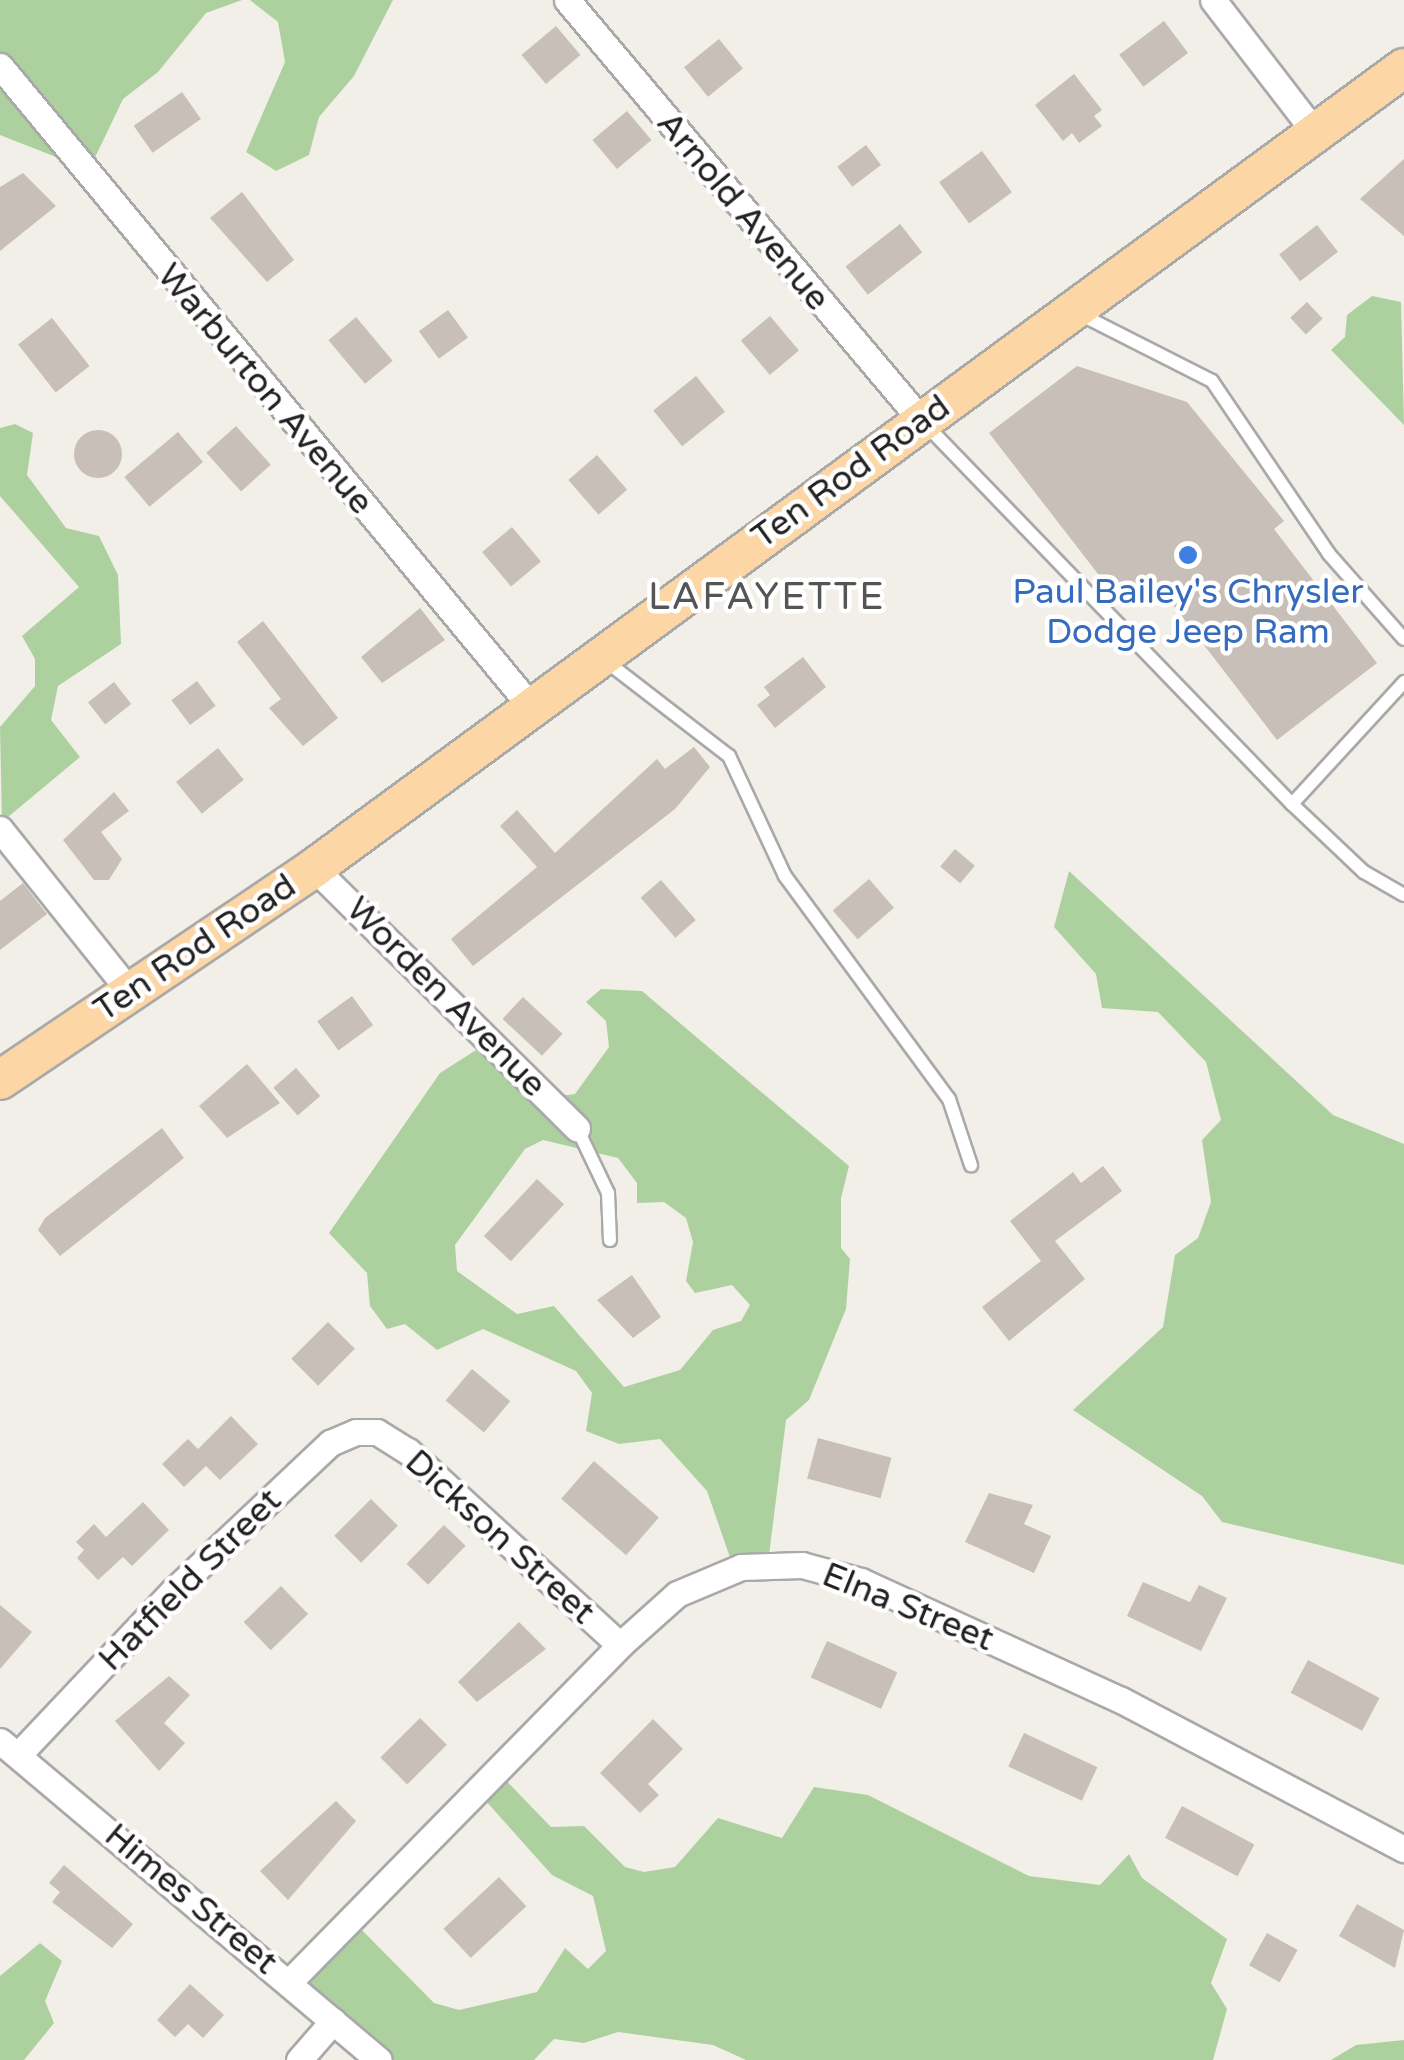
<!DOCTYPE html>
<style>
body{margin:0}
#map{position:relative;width:1404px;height:2060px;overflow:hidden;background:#f2efe9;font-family:"Varela Round",sans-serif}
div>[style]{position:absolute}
.forest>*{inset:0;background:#add19e}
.building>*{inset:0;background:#c7bfb8;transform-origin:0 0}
.round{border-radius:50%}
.roads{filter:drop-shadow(2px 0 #a9a9a9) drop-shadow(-2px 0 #a9a9a9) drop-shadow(0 2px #a9a9a9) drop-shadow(0 -2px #a9a9a9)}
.lane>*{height:12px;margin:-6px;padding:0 6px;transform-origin:6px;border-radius:6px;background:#fff}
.street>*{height:25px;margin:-12.5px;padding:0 12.5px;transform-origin:12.5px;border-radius:12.5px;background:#fff}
.primary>*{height:38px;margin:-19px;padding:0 19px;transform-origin:19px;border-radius:19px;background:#fcd6a4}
.dots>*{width:28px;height:28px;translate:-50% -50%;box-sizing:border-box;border:5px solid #fff;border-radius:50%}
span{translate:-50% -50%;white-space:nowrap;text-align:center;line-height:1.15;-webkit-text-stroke:9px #fff;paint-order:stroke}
.street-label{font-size:35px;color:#222}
.shop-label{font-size:35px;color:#366cbe}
.neighbourhood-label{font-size:38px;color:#555;letter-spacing:2.5px}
</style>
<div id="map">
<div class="forest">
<div style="clip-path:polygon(0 0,242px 0,206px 13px,158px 72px,123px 99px,89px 170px,0 135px)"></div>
<div style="clip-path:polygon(250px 0,393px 0,354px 76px,319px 117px,309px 155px,276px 171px,246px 152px,285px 62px,278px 22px)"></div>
<div style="clip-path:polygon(1372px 296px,1401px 302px,1404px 425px,1331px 350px,1345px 337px,1347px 315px)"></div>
<div style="clip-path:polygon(15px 424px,33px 433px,27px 475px,66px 528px,99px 536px,118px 575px,121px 644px,58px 686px,51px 720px,80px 757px,2px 822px,0 727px,35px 686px,35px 659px,22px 636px,79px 587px,0 496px,0 428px)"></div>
<div style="clip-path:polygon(1069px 871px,1333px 1115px,1404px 1144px,1404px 1565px,1222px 1522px,1202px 1496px,1073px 1410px,1163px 1327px,1175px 1255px,1198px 1238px,1211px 1202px,1202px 1140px,1221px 1120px,1206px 1062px,1158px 1012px,1102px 1008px,1096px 974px,1054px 927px)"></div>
<div style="clip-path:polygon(evenodd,601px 989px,642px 991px,849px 1166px,841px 1198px,841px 1248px,850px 1259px,846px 1309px,809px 1400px,786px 1420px,768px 1563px,734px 1569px,707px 1491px,660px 1439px,619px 1444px,586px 1431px,592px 1393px,576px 1371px,483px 1329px,437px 1350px,405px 1324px,387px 1329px,370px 1306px,367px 1273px,329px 1233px,440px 1073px,484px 1045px,547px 1098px,575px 1094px,609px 1047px,606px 1021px,586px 1002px,601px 989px,543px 1140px,618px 1158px,637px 1183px,637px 1203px,664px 1202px,686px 1218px,693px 1242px,686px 1281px,695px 1293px,732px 1285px,750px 1305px,741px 1321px,713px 1330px,680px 1370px,624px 1387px,554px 1306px,517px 1314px,457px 1271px,455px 1245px,525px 1149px,543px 1140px)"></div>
<div style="clip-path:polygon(496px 1770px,551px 1827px,584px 1826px,625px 1867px,644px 1872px,675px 1867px,718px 1818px,782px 1838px,814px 1787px,868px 1795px,1029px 1876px,1100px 1885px,1129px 1854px,1142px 1878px,1227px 1939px,1211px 1983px,1227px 2009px,1213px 2060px,746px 2060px,713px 2045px,618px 2032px,584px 2043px,554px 2039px,534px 2060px,382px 2060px,278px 1972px,338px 1918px,349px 1917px,434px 2003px,459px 2010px,537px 1992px,565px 1948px,588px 1969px,606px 1951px,593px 1896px,552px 1875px,476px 1790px)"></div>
<div style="clip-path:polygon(40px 1943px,62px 1961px,45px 2001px,54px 2023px,24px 2060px,0 2060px,0 1976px)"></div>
<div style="clip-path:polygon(1404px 2040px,1404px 2060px,1331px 2060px,1356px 2045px)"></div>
</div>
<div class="building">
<div style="left:1164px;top:21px;width:40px;height:56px;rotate:53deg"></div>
<div style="left:556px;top:26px;width:38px;height:45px;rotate:50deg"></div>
<div style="left:719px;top:39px;width:38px;height:45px;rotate:51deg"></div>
<div style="clip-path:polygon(1074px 74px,1102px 110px,1094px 116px,1102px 126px,1079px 143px,1072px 133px,1063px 141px,1035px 105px)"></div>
<div style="left:182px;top:92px;width:33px;height:59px;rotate:55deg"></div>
<div style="left:627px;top:111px;width:38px;height:45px;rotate:50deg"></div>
<div style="left:866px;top:145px;width:25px;height:36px;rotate:53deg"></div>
<div style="left:982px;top:151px;width:51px;height:53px;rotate:54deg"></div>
<div style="clip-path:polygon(1404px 159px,1404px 236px,1360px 199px)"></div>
<div style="clip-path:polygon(23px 173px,56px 206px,0 251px,0 187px)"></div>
<div style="clip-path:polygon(242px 192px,294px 260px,267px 282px,210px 218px)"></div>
<div style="left:900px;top:224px;width:36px;height:69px;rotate:52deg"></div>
<div style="left:1317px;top:225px;width:34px;height:48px;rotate:52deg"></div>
<div style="left:1307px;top:302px;width:23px;height:23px;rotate:47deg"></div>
<div style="left:448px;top:310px;width:34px;height:36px;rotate:54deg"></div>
<div style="left:770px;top:316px;width:45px;height:38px;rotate:50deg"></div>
<div style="left:356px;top:317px;width:57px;height:36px;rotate:50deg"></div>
<div style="left:52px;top:318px;width:61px;height:43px;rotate:52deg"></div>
<div style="clip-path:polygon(1077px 366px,1187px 402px,1284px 521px,1274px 529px,1377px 663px,1277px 740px,1154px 580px,1122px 605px,989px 433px)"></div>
<div style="left:696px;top:376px;width:46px;height:55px;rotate:51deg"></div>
<div style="left:236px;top:426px;width:52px;height:40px;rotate:48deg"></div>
<div class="round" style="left:74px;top:430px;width:48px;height:48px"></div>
<div style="left:178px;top:432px;width:39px;height:70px;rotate:50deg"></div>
<div style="left:597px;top:455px;width:46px;height:38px;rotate:49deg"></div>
<div style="left:512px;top:527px;width:45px;height:39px;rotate:50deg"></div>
<div style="clip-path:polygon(420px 608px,445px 640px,382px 683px,361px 657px)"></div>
<div style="clip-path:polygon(263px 621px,338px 718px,303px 746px,269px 708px,281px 699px,237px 642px)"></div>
<div style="clip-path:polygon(803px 657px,826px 687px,775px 728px,757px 705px,770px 695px,764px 687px)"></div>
<div style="left:197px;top:681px;width:31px;height:32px;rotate:53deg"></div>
<div style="left:114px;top:682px;width:28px;height:33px;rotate:52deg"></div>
<div style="clip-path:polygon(694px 747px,710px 767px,675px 809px,473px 966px,451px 939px,537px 867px,500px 826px,517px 810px,555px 853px,657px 759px,665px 769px)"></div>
<div style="left:218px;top:748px;width:41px;height:54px;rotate:51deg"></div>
<div style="clip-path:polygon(114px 792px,129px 811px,101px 832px,122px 859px,109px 880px,94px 880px,63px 840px)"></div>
<div style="left:955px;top:849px;width:26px;height:23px;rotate:40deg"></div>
<div style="left:869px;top:879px;width:38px;height:48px;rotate:49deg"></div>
<div style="left:661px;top:880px;width:53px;height:27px;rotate:49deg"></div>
<div style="clip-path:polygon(23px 883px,47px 914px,0 950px,0 901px)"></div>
<div style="left:352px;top:996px;width:36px;height:43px;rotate:54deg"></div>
<div style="left:523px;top:997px;width:54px;height:30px;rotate:43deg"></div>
<div style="clip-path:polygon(247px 1064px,280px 1103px,227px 1138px,199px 1106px)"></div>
<div style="left:296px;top:1068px;width:37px;height:30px;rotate:49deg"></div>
<div style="clip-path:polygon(162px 1128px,184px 1158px,60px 1256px,38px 1230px,45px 1218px)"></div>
<div style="clip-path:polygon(1103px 1166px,1122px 1191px,1055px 1241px,1085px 1279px,1009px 1341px,982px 1307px,1041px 1261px,1010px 1221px,1073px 1172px,1081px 1183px)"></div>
<div style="left:537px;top:1179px;width:37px;height:78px;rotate:43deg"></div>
<div style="clip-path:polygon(632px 1275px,661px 1317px,633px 1338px,597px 1300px)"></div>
<div style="left:328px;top:1322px;width:38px;height:52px;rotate:45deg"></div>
<div style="left:472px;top:1369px;width:50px;height:41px;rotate:40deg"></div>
<div style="clip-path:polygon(231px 1416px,258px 1444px,220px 1480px,206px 1466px,184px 1487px,162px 1464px,188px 1439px,198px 1449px)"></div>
<div style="left:818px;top:1438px;width:76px;height:42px;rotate:15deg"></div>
<div style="left:594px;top:1461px;width:86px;height:50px;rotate:41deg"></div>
<div style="clip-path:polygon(989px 1493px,1033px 1505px,1024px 1524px,1051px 1536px,1034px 1573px,965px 1542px)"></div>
<div style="left:371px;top:1499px;width:38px;height:52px;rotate:45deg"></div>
<div style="clip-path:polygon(143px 1502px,169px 1530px,132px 1566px,123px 1557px,98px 1580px,77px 1558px,84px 1550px,76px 1542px,94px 1524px,106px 1537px)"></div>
<div style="left:444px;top:1525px;width:30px;height:54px;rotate:44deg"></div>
<div style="clip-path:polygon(1143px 1582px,1190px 1602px,1199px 1585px,1227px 1598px,1201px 1651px,1127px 1616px)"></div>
<div style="left:281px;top:1586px;width:39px;height:52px;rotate:46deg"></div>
<div style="clip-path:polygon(0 1605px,32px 1632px,0 1669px)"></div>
<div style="clip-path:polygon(519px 1622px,546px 1649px,477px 1702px,458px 1682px)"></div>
<div style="left:827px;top:1641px;width:77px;height:40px;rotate:24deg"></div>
<div style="left:1308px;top:1660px;width:81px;height:37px;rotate:28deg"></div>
<div style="clip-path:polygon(169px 1676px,190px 1695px,164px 1723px,185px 1743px,159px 1771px,115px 1721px)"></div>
<div style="left:420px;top:1718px;width:38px;height:56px;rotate:45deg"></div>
<div style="clip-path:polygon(653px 1719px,683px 1749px,648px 1784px,659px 1795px,640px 1813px,600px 1773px)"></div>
<div style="left:1024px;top:1733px;width:81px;height:37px;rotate:25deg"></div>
<div style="clip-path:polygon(336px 1801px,356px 1821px,288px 1900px,260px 1871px)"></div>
<div style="left:1182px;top:1806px;width:82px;height:36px;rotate:28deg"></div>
<div style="clip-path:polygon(64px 1865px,133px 1924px,112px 1948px,52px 1902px,60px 1892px,49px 1883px)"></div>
<div style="left:499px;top:1877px;width:40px;height:76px;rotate:47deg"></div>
<div style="clip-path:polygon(1357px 1904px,1404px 1930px,1395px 1968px,1339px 1936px)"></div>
<div style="left:1267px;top:1933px;width:35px;height:37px;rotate:29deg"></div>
<div style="clip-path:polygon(190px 1984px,224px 2015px,203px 2038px,188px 2024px,175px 2037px,157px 2020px)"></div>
</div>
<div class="roads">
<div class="lane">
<div style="left:1078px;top:313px;width:150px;rotate:26.9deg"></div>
<div style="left:1212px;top:381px;width:209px;rotate:55.9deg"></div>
<div style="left:1329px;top:554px;width:113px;rotate:48.6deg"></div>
<div style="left:926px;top:425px;width:527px;rotate:46deg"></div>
<div style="left:1292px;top:804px;width:99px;rotate:43.4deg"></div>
<div style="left:1364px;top:872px;width:46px;rotate:29.9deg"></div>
<div style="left:603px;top:659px;width:159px;rotate:37.6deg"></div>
<div style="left:729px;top:756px;width:132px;rotate:65deg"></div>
<div style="left:785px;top:876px;width:277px;rotate:53.7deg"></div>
<div style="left:949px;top:1099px;width:70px;rotate:71.6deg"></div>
<div style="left:1292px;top:804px;width:166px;rotate:-47.4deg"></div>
<div style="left:577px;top:1128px;width:72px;rotate:64.5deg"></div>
<div style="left:608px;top:1193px;width:47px;rotate:87.6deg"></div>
</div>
<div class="street">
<div style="left:567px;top:0;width:549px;rotate:49.87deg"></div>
<div style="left:1213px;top:0;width:170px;rotate:52.4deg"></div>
<div style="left:0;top:66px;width:835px;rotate:50.34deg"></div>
<div style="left:0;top:829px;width:208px;rotate:51.4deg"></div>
<div style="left:314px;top:868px;width:370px;rotate:44.7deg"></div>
<div style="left:0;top:1741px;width:495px;rotate:40.1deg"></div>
<div style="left:18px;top:1755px;width:226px;rotate:-46.6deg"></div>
<div style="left:173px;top:1591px;width:216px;rotate:-43.3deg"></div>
<div style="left:330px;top:1443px;width:28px;rotate:-23deg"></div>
<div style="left:356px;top:1432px;width:21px"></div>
<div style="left:377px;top:1432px;width:36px;rotate:32deg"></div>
<div style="left:408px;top:1451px;width:287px;rotate:42.5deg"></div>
<div style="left:290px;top:1981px;width:471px;rotate:-45.5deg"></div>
<div style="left:620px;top:1645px;width:76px;rotate:-41.8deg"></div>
<div style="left:677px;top:1594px;width:69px;rotate:-22.9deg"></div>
<div style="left:741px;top:1567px;width:61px;rotate:-1.9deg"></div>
<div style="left:802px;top:1565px;width:61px;rotate:15.2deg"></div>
<div style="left:861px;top:1581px;width:286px;rotate:24.6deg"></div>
<div style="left:1121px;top:1700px;width:320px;rotate:27.8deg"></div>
<div style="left:299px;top:2060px;width:52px;rotate:-48.9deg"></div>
</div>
<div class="primary">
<div style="left:0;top:1080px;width:379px;rotate:-34deg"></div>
<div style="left:314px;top:868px;width:1352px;rotate:-36.28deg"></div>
</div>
</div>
<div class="dots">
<div style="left:1188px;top:555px;background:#3f7fe0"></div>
</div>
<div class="street-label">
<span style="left:743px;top:211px;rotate:50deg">Arnold Avenue</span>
<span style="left:265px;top:389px;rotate:50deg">Warburton Avenue</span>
<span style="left:851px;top:472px;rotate:-36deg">Ten Rod Road</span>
<span style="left:195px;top:948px;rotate:-34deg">Ten Rod Road</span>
<span style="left:446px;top:997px;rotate:45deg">Worden Avenue</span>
<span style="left:500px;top:1537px;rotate:42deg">Dickson Street</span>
<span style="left:190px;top:1580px;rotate:-45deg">Hatfield Street</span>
<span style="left:908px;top:1607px;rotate:22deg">Elna Street</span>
<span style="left:191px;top:1899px;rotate:40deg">Himes Street</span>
</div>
<div class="shop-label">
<span style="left:1188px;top:612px">Paul Bailey's Chrysler<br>Dodge Jeep Ram</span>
</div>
<div class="neighbourhood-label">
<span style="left:767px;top:598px">LAFAYETTE</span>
</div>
</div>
